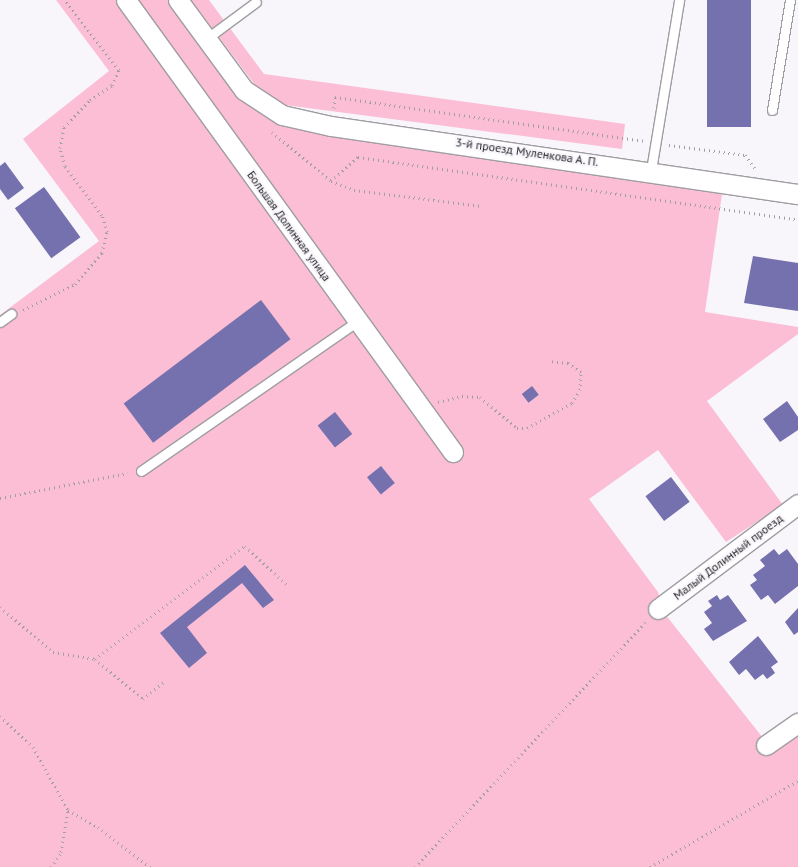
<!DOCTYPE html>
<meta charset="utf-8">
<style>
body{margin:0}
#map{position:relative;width:798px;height:867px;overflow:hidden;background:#f8f5fb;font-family:"PT Sans",sans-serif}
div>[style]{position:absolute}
.green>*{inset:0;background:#fbbed4}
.building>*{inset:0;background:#7571ae;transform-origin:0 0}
.path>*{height:3px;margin-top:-1.5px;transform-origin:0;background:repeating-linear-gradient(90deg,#a09ea2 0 1px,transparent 0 5px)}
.roads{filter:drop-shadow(1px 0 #a09da2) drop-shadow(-1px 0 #a09da2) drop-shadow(0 1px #a09da2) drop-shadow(0 -1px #a09da2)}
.lane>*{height:9px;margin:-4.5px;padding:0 4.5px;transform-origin:4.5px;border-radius:4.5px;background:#fff}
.street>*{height:19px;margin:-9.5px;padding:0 9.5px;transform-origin:9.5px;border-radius:9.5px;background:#fff}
span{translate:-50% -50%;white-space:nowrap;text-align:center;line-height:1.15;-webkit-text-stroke:4px #f8f5fb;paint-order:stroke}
.street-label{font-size:12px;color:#1f1e20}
</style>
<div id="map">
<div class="green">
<div style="clip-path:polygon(56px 0,169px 0,241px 96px,254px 108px,278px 120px,723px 187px,705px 312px,798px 327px,798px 334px,707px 401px,783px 505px,726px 542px,658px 450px,589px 499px,658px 592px,665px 614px,763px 738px,798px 715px,798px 867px,0 867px,0 315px,99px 241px,23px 139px,109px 71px)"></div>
<div style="clip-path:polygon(191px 0,209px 0,264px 74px,625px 124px,622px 149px,285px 105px,255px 85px)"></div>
</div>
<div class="building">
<div style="left:707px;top:0;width:44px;height:127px"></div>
<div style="clip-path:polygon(5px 162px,24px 188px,8px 200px,0 189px,0 166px)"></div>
<div style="left:44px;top:187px;width:62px;height:36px;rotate:54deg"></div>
<div style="clip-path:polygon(753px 256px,798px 263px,798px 311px,744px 303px)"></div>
<div style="left:261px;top:300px;width:49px;height:172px;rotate:53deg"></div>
<div style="left:532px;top:386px;width:11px;height:13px;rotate:52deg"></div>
<div style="clip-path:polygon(787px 401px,798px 417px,798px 430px,780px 442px,763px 419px)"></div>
<div style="left:335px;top:412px;width:28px;height:22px;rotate:52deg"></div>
<div style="left:381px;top:466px;width:22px;height:18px;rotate:51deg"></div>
<div style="left:671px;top:477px;width:31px;height:32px;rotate:53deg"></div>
<div style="clip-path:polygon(774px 549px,779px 555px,787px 549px,798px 564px,798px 586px,775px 604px,768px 595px,761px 600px,750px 585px,757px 580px,753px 575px,765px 566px,760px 560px)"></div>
<div style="clip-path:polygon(245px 565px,274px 600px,263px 608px,242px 583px,187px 627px,207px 653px,189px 668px,160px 633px)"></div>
<div style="clip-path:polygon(717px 595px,720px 600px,728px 595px,747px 621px,713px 641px,704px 629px,712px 623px,704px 612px,712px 606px,708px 601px)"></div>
<div style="clip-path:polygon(798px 608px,798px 632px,794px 635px,785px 622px)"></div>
<div style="clip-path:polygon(758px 636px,778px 662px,771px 667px,775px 673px,767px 679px,763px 674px,755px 680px,746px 669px,739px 675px,729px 662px)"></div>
</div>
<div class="path">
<div style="left:334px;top:108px;width:11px;rotate:-85deg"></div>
<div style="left:335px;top:97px;width:311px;rotate:8.1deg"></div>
<div style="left:272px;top:132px;width:77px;rotate:39.7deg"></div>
<div style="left:331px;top:181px;width:25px;rotate:21deg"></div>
<div style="left:354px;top:190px;width:129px;rotate:7.1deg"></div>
<div style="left:669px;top:145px;width:77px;rotate:7.5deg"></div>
<div style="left:745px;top:155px;width:17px;rotate:54deg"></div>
<div style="left:331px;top:181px;width:36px;rotate:-42deg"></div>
<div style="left:358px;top:157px;width:444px;rotate:8.1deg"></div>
<div style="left:23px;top:310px;width:58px;rotate:-26.6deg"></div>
<div style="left:75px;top:284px;width:41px;rotate:-48.9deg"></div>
<div style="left:102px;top:253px;width:22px;rotate:-77deg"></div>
<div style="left:107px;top:232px;width:18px;rotate:-106deg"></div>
<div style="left:102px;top:215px;width:61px;rotate:-127.1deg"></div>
<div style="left:65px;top:166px;width:19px;rotate:-106deg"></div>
<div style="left:60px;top:148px;width:21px;rotate:-79deg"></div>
<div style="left:64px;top:127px;width:37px;rotate:-46deg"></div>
<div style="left:90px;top:100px;width:27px;rotate:-34deg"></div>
<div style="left:112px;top:85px;width:17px;rotate:-65deg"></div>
<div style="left:119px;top:70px;width:88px;rotate:-127.6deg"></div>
<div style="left:438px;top:402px;width:25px;rotate:-14deg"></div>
<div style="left:462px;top:396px;width:18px;rotate:3deg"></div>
<div style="left:480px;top:397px;width:48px;rotate:40deg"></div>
<div style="left:517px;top:428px;width:10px"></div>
<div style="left:527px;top:428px;width:51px;rotate:-29.1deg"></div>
<div style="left:572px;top:403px;width:15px;rotate:-58deg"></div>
<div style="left:580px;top:390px;width:18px;rotate:-87deg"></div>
<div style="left:581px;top:372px;width:16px;rotate:-145deg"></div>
<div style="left:568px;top:363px;width:18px;rotate:-174deg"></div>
<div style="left:0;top:498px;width:130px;rotate:-11.1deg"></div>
<div style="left:0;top:607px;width:70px;rotate:40.3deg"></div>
<div style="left:53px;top:652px;width:43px;rotate:9.5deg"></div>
<div style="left:95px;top:659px;width:188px;rotate:-37deg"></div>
<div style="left:245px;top:546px;width:59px;rotate:42.9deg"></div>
<div style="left:95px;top:659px;width:62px;rotate:39.8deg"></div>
<div style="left:143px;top:699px;width:26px;rotate:-39deg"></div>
<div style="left:0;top:716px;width:45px;rotate:43.2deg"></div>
<div style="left:33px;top:747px;width:72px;rotate:60.9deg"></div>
<div style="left:68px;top:810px;width:34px;rotate:30deg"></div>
<div style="left:98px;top:827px;width:66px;rotate:37.6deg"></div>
<div style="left:51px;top:867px;width:18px;rotate:-56deg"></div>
<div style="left:61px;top:852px;width:43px;rotate:-80.5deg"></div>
<div style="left:415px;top:867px;width:337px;rotate:-46.7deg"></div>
<div style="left:650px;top:867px;width:171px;rotate:-30.2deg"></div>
</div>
<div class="roads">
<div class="lane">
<div style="left:206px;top:39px;width:62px;rotate:-36.5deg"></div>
<div style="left:772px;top:110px;width:111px;rotate:-80.7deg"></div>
<div style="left:651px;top:170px;width:172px;rotate:-80.6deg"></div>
<div style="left:0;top:322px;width:14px;rotate:-36deg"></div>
<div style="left:141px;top:471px;width:264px;rotate:-34.7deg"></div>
</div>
<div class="street">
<div style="left:126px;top:0;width:558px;rotate:54.12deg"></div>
<div style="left:178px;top:0;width:112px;rotate:53.7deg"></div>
<div style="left:244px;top:90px;width:45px;rotate:33.3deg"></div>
<div style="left:282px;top:115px;width:50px;rotate:12.7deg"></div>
<div style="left:331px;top:126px;width:472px;rotate:8.3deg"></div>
<div style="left:658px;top:609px;width:175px;rotate:-36.9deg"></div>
<div style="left:766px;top:745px;width:39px;rotate:-35deg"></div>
</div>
</div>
<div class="street-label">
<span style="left:527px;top:152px;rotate:8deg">3-й проезд Муленкова А. П.</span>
<span style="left:289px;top:226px;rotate:54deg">Большая Долинная улица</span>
<span style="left:728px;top:557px;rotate:-37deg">Малый Долинный проезд</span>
</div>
</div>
